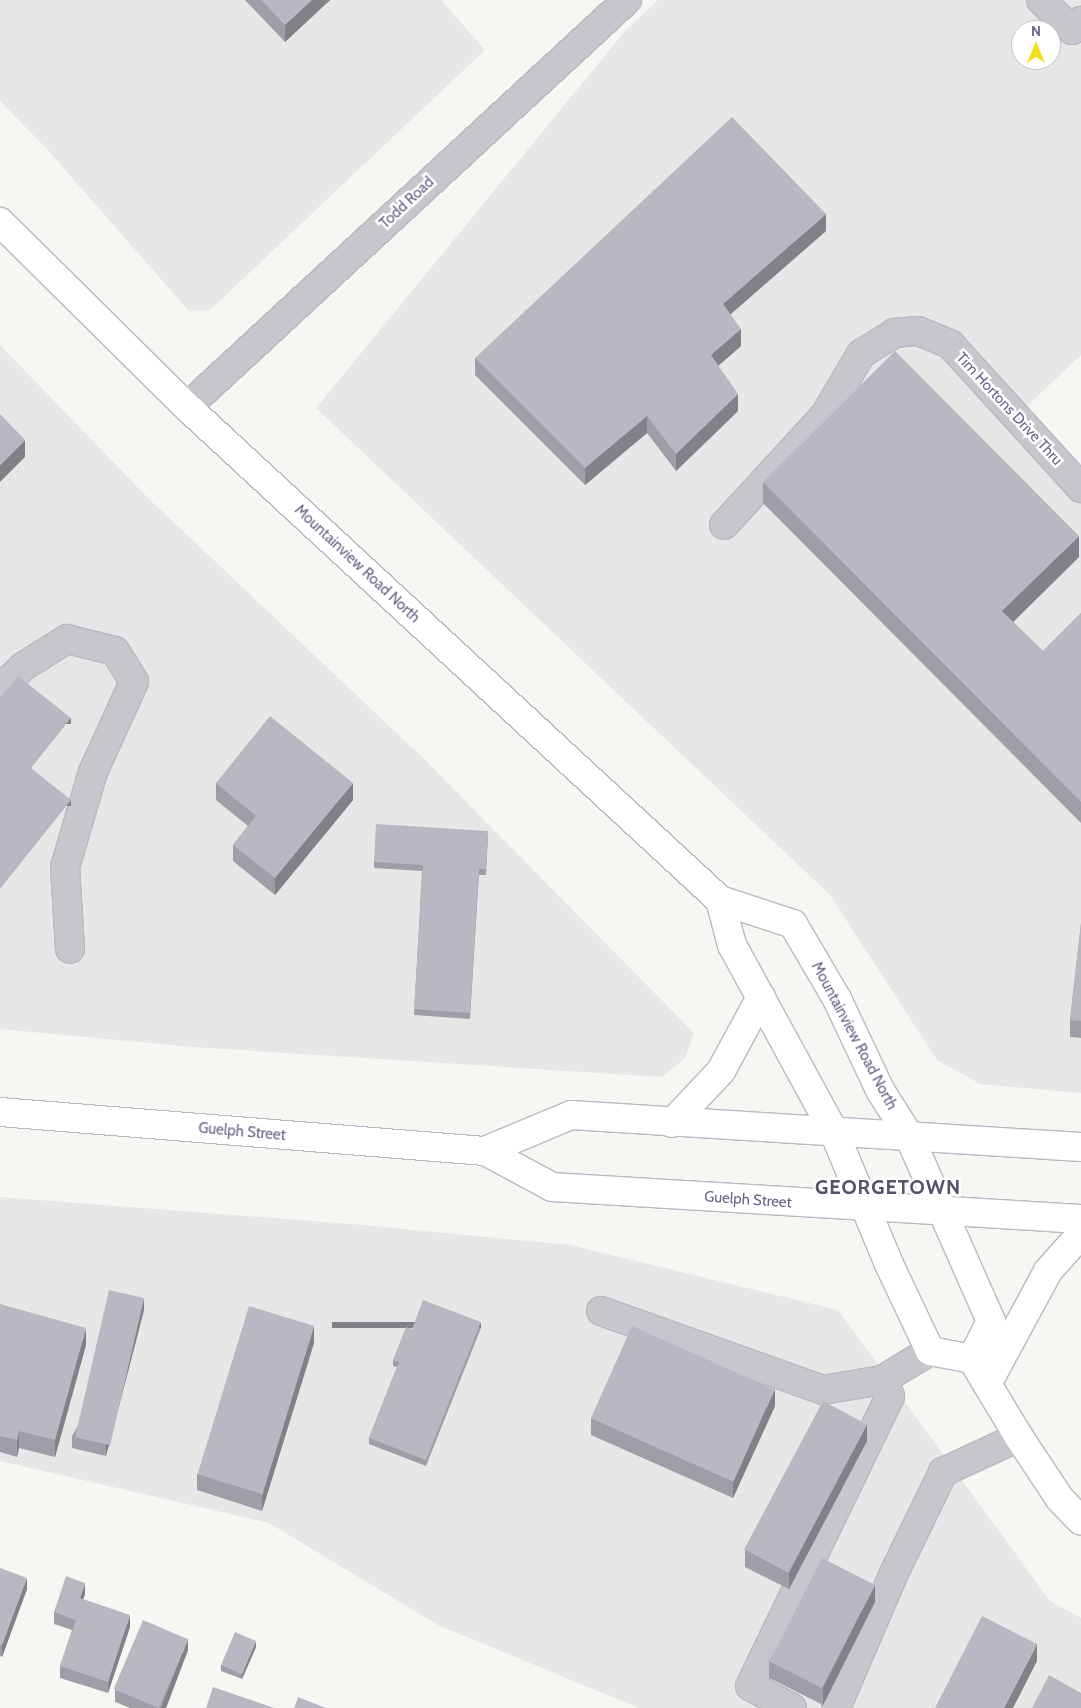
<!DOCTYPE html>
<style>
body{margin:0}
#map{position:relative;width:1081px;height:1708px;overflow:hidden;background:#f5f7f3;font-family:Cabin,sans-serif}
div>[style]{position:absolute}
.built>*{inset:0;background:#e6e8e7}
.roads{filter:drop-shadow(1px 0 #bab9c1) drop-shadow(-1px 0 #bab9c1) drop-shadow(0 1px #bab9c1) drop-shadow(0 -1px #bab9c1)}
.minor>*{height:28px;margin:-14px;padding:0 14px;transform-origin:14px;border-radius:14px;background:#c7c6cd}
.major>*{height:28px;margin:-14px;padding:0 14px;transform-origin:14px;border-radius:14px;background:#fff}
.wall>*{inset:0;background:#9e9ea8}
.shaded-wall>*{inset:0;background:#818188;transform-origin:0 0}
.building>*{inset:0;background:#b8b8c3;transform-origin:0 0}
span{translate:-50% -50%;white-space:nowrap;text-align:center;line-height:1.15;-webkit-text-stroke:5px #fff;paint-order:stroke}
.street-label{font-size:15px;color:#686387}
.district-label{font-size:20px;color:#55526c;font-weight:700;letter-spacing:1px}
.north{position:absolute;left:1011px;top:20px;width:50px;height:50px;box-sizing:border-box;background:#fff;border:1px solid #c3c1cf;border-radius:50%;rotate:0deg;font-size:14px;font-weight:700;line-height:20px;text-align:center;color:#686387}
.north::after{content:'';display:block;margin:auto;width:18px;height:22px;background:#f2de19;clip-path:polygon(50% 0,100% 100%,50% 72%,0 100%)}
</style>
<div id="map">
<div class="built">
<div style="clip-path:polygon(0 0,441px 0,485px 50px,210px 310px,189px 311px,45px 147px,0 101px)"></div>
<div style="clip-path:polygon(evenodd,658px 0,1081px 0,1081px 355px,1024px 409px,1081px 466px,1081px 1093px,980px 1084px,937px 1060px,830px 895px,316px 408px,625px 31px,658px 0,1021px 30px,1051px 30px,1051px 60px,1021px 60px,1021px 30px)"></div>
<div style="clip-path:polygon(0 345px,148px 498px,423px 758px,694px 1033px,685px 1058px,662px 1077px,193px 1047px,0 1029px)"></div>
<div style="clip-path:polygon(0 1197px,352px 1224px,570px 1245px,838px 1310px,1050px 1601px,1081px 1618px,1081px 1708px,639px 1708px,438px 1625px,269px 1523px,0 1461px)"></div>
</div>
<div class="roads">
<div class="minor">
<div style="left:1041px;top:0;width:43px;rotate:44.1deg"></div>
<div style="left:1072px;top:30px;width:13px;rotate:-45deg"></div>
<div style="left:187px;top:407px;width:599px;rotate:-42.77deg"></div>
<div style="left:724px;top:525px;width:149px;rotate:-47.4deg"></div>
<div style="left:825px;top:415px;width:71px;rotate:-59.5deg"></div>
<div style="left:861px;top:354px;width:39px;rotate:-32deg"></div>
<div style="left:894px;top:333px;width:24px;rotate:-5deg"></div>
<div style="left:918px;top:331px;width:35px;rotate:22deg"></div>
<div style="left:950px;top:344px;width:195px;rotate:47.7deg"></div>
<div style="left:0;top:689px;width:33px;rotate:-44deg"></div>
<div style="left:24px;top:666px;width:51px;rotate:-32.1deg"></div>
<div style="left:67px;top:639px;width:49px;rotate:14deg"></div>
<div style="left:115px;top:651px;width:36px;rotate:58deg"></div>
<div style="left:134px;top:682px;width:99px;rotate:114.5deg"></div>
<div style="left:93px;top:772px;width:99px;rotate:106.4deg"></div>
<div style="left:65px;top:867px;width:82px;rotate:86.5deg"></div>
<div style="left:601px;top:1311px;width:236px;rotate:19.6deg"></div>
<div style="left:823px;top:1390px;width:60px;rotate:-9.6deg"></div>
<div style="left:882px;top:1380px;width:56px;rotate:-31.1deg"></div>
<div style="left:792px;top:1708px;width:47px;rotate:-152.4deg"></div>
<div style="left:750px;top:1686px;width:322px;rotate:-64.2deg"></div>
<div style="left:890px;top:1396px;width:18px;rotate:-117deg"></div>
<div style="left:836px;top:1708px;width:151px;rotate:-66.7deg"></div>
<div style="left:896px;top:1569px;width:108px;rotate:-64.1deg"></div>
<div style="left:943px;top:1472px;width:84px;rotate:-24.7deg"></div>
</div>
<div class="major">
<div style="left:0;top:222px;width:263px;rotate:44.7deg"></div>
<div style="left:187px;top:407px;width:726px;rotate:42.77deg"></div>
<div style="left:720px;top:900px;width:77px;rotate:18.2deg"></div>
<div style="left:793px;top:924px;width:87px;rotate:59.6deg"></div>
<div style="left:837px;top:999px;width:101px;rotate:64.7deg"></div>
<div style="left:880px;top:1090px;width:54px;rotate:57.8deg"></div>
<div style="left:909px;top:1136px;width:202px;rotate:66.1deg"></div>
<div style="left:991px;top:1321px;width:42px;rotate:116.6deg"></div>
<div style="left:720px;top:900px;width:47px;rotate:75.1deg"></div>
<div style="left:732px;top:945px;width:213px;rotate:61.4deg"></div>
<div style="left:834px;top:1132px;width:141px;rotate:67.4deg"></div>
<div style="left:888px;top:1262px;width:98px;rotate:64.7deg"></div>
<div style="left:930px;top:1351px;width:43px;rotate:10.8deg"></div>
<div style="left:972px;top:1359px;width:91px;rotate:58.9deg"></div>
<div style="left:1019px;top:1437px;width:74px;rotate:56.5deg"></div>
<div style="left:1060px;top:1499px;width:30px;rotate:46deg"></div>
<div style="left:0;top:1112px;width:487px;rotate:4.6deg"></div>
<div style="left:485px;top:1151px;width:76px;rotate:28.2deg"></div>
<div style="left:552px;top:1187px;width:530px;rotate:3.46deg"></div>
<div style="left:672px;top:1123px;width:71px;rotate:-46.7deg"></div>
<div style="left:721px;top:1071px;width:84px;rotate:-61.6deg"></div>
<div style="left:485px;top:1151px;width:93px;rotate:-22.7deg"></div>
<div style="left:571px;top:1115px;width:511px;rotate:3.59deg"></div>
<div style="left:987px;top:1384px;width:128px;rotate:-61.6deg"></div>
<div style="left:1048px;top:1271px;width:50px;rotate:-48.3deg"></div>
</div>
</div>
<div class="wall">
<div style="clip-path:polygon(245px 0,330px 0,285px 42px)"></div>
<div style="clip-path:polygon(826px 231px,730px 314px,741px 346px,718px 366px,738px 411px,676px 471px,647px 433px,585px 485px,475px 375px,475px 358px)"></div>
<div style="clip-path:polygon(763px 482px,1079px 557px,1013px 622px,1043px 651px,1081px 613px,1081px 823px,763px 503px)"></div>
<div style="clip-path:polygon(216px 783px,353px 800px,275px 895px,233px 861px,233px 845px,248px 826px,216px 800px)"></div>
<div style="clip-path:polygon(488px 837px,486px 875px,479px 875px,470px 1019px,414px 1015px,422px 871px,374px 868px,374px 862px)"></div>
<div style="clip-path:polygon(1081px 923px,1081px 1038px,1070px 1037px,1070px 1020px)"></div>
<div style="clip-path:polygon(0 1304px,86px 1345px,55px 1457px,19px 1448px,17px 1457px,0 1452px)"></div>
<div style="clip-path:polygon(144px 1310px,106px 1456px,72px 1448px,72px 1436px)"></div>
<div style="clip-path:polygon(481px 1328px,426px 1466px,369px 1444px,369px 1438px,397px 1367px,393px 1366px,393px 1360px,412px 1329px)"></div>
<div style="clip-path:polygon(314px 1343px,262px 1511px,197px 1490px,197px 1474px)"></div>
<div style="clip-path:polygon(775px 1406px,733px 1498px,591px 1435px,591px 1418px)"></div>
<div style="clip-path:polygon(867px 1441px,789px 1589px,745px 1567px,745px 1550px)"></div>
<div style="clip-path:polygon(0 1568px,27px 1589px,2px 1657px,0 1656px)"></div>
<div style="clip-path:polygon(85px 1594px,83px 1599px,130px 1627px,108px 1693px,60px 1678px,60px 1666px,72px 1630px,54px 1624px,54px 1612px)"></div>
<div style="clip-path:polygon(875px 1602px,823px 1705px,769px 1678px,769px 1661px)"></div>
<div style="clip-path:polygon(256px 1647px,242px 1679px,221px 1671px,221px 1665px)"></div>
<div style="clip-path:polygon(188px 1650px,166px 1708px,130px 1708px,115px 1702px,115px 1690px)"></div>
</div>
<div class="shaded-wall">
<div style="clip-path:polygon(312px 0,330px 0,285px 42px,285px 25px)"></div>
<div style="clip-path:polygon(826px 214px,826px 231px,723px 321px,723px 304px)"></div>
<div style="clip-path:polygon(741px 329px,741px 346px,711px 372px,711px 355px)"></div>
<div style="clip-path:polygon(738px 394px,738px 411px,676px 471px,676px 454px)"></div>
<div style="clip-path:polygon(647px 416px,647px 433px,585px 485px,585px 468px)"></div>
<div style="clip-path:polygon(25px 440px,25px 457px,0 482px,0 465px)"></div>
<div style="clip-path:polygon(1079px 536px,1079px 557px,1002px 633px,1002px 611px)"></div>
<div style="left:71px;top:718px;width:6px;height:64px;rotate:90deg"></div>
<div style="clip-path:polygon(353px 783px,353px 800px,275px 895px,275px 878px)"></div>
<div style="left:71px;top:800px;width:6px;height:114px;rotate:90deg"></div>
<div style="clip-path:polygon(144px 1298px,144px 1310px,106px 1456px,106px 1445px)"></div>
<div style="left:481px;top:1322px;width:6px;height:149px;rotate:90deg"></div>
<div style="clip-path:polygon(314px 1326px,314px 1343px,262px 1511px,262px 1494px)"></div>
<div style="clip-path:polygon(86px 1328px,86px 1345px,55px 1457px,55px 1440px)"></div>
<div style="clip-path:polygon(775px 1389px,775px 1406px,733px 1498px,733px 1481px)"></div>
<div style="clip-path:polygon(867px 1424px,867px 1441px,789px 1589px,789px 1573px)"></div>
<div style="clip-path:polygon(19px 1431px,19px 1448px,17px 1457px,17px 1440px)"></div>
<div style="clip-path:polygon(27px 1578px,27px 1589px,2px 1657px,2px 1645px)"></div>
<div style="clip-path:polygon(85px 1583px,85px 1594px,80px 1610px,80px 1598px)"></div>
<div style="clip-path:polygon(875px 1585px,875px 1602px,823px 1705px,823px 1688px)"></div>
<div style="clip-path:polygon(130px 1615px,130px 1627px,108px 1693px,108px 1682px)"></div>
<div style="clip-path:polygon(188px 1639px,188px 1650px,166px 1708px,161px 1708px)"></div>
<div style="clip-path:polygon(256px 1641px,256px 1647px,242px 1679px,242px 1673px)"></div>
<div style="clip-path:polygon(1037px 1644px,1037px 1661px,1013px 1708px,1004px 1708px)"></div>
</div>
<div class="building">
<div style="clip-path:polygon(261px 0,312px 0,285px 25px)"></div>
<div style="clip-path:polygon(732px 117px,826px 214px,723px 304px,741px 329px,711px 355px,738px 394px,676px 454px,647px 416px,585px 468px,475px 358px)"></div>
<div style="clip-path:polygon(895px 351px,1079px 536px,1002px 611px,1043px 651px,1081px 613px,1081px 802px,763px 482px)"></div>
<div style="clip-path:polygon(0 414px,25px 440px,0 465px)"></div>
<div style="clip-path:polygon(18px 676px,71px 718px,31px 768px,71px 800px,0 889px,0 698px)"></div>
<div style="clip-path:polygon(270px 716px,353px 783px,275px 878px,233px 845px,256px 816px,216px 783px)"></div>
<div style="clip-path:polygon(376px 824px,488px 831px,486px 869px,479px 869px,470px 1013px,414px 1009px,423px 865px,374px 862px)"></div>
<div style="clip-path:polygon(1081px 923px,1081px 1021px,1070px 1020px)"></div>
<div style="left:109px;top:1290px;width:36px;height:151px;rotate:13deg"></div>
<div style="clip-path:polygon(423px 1300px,481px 1322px,426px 1460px,369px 1438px,399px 1362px,393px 1360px,406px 1327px,412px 1329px)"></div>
<div style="clip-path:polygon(0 1304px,86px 1328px,55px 1440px,19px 1431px,17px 1440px,0 1436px)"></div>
<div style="left:249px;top:1306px;width:68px;height:176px;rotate:17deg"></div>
<div style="left:632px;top:1326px;width:156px;height:101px;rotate:24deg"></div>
<div style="left:823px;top:1401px;width:50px;height:168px;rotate:28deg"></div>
<div style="left:822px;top:1558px;width:59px;height:116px;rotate:27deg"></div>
<div style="clip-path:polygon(0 1568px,27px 1578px,2px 1645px,0 1644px)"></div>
<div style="clip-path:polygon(66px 1576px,85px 1583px,80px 1598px,130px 1615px,108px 1682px,60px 1666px,76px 1620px,54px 1612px)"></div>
<div style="clip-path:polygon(982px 1616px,1037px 1644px,1004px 1708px,935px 1708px)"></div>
<div style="left:143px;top:1620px;width:49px;height:75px;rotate:23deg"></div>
<div style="left:235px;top:1632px;width:23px;height:36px;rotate:23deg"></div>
<div style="clip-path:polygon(1049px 1675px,1081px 1693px,1081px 1708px,1032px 1708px)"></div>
<div style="clip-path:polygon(213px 1687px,274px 1708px,206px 1708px)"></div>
<div style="clip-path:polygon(298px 1697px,326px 1708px,294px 1708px)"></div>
</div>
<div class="street-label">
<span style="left:407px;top:203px;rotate:-43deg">Todd Road</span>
<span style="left:1009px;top:409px;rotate:47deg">Tim Hortons Drive Thru</span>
<span style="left:357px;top:564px;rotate:43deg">Mountainview Road North</span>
<span style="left:854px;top:1036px;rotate:62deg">Mountainview Road North</span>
<span style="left:242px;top:1132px;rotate:5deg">Guelph Street</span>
<span style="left:748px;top:1200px;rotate:4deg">Guelph Street</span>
</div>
<div class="district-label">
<span style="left:888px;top:1187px">GEORGETOWN</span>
</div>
<div class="north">N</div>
</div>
